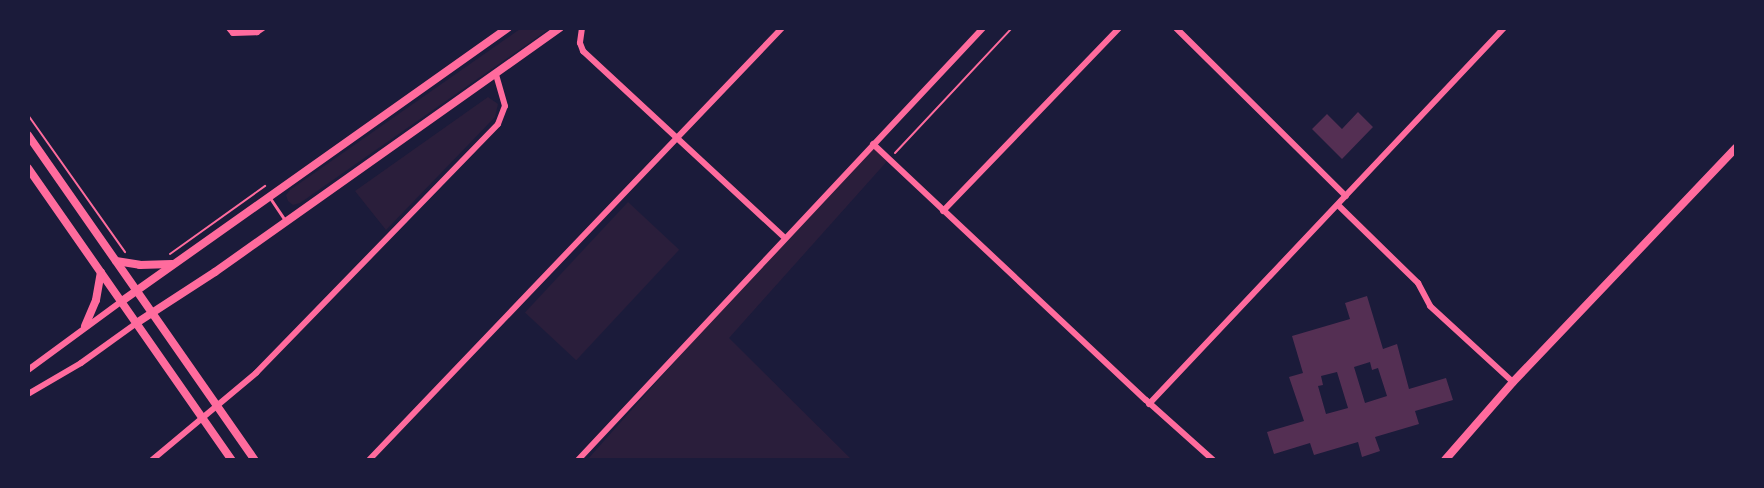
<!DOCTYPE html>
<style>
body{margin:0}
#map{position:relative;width:1764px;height:488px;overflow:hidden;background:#1b1b3a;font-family:Barlow,sans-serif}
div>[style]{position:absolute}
.green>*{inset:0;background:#2a1e3b;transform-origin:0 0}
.building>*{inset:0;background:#542f53}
.path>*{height:2px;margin:-1px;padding:0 1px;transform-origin:1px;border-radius:1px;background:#ff6b9d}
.service>*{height:3px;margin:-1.5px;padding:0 1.5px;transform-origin:1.5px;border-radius:1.5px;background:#ff6b9d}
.minor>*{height:6px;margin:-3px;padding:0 3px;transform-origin:3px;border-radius:3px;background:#ff6b9d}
.tertiary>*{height:8px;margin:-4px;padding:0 4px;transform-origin:4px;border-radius:4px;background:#ff6b9d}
.secondary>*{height:8px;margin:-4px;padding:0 4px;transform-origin:4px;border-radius:4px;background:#ff6b9d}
span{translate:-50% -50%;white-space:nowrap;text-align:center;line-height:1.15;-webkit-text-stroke:6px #1b1b3a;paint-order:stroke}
.frame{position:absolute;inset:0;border:30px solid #1b1b3a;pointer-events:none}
</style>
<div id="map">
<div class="green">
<div style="clip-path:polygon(520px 29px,549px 29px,300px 203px,293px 205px,288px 201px,286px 195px,290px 190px)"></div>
<div style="clip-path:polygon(488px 97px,498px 104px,495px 117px,386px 230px,355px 191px)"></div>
<div style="clip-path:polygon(873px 144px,889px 159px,729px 338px,851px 459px,587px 460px,785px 238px)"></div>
<div style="left:628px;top:202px;width:70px;height:151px;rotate:43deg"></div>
</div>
<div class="building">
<div style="clip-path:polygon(1358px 112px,1373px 127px,1342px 159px,1312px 129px,1327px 114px,1342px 129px)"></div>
<div style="clip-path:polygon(evenodd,1367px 296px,1383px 349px,1397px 344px,1409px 389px,1446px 378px,1453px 400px,1415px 411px,1419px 424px,1375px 437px,1380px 451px,1362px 457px,1358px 442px,1314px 455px,1310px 443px,1274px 454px,1267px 432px,1304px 421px,1289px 377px,1303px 373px,1292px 336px,1350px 319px,1345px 303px,1367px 296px,1370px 362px,1372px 370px,1378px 368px,1387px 396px,1365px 403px,1354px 367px,1370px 362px,1367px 296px,1337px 372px,1348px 408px,1326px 414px,1318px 386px,1323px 385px,1321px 376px,1337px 372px)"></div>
</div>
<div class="path">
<div style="left:28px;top:115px;width:168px;rotate:54.7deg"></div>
<div style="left:895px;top:153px;width:171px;rotate:-46.9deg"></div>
<div style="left:170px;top:254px;width:117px;rotate:-35.6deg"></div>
</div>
<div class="service">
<div style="left:270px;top:198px;width:27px;rotate:56deg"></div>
</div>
<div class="minor">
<div style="left:229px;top:28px;width:6px;rotate:51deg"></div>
<div style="left:233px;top:33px;width:24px;rotate:-2deg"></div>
<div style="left:257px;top:32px;width:7px;rotate:-34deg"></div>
<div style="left:582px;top:28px;width:15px;rotate:98deg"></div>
<div style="left:580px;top:43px;width:9px;rotate:69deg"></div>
<div style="left:583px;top:51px;width:275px;rotate:42.8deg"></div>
<div style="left:1176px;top:28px;width:239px;rotate:44.7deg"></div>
<div style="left:873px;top:144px;width:374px;rotate:43.2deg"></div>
<div style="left:1146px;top:400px;width:90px;rotate:41.8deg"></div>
<div style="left:1338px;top:205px;width:112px;rotate:44.3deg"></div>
<div style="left:1418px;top:283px;width:26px;rotate:62deg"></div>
<div style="left:1430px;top:306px;width:113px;rotate:42.5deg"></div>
<div style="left:943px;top:211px;width:254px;rotate:-46.1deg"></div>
<div style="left:28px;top:370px;width:117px;rotate:-36.3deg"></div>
<div style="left:28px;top:394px;width:61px;rotate:-30.3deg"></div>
<div style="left:81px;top:363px;width:70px;rotate:-35.7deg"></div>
<div style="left:1149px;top:404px;width:517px;rotate:-46.65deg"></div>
<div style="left:152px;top:460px;width:136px;rotate:-39.9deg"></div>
<div style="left:256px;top:373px;width:347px;rotate:-45.8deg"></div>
<div style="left:498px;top:124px;width:19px;rotate:-69deg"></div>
<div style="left:505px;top:106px;width:33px;rotate:-106deg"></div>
<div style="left:369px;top:460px;width:598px;rotate:-46.29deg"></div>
<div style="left:578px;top:460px;width:592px;rotate:-46.85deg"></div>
</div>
<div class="tertiary">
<div style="left:122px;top:301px;width:473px;rotate:-35.3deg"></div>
<div style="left:138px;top:322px;width:92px;rotate:-33deg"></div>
<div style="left:215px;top:272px;width:423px;rotate:-35.3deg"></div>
<div style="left:85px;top:326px;width:28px;rotate:-67deg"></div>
<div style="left:96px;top:300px;width:28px;rotate:-80deg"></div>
<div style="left:1445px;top:460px;width:103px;rotate:-48.9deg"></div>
<div style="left:1513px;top:382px;width:323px;rotate:-46.4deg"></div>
</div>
<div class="secondary">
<div style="left:28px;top:135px;width:396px;rotate:55.1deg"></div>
<div style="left:28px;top:168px;width:356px;rotate:55.1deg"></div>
<div style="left:116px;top:261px;width:24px;rotate:9deg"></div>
<div style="left:140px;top:265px;width:32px;rotate:-2deg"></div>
</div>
<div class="frame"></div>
</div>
